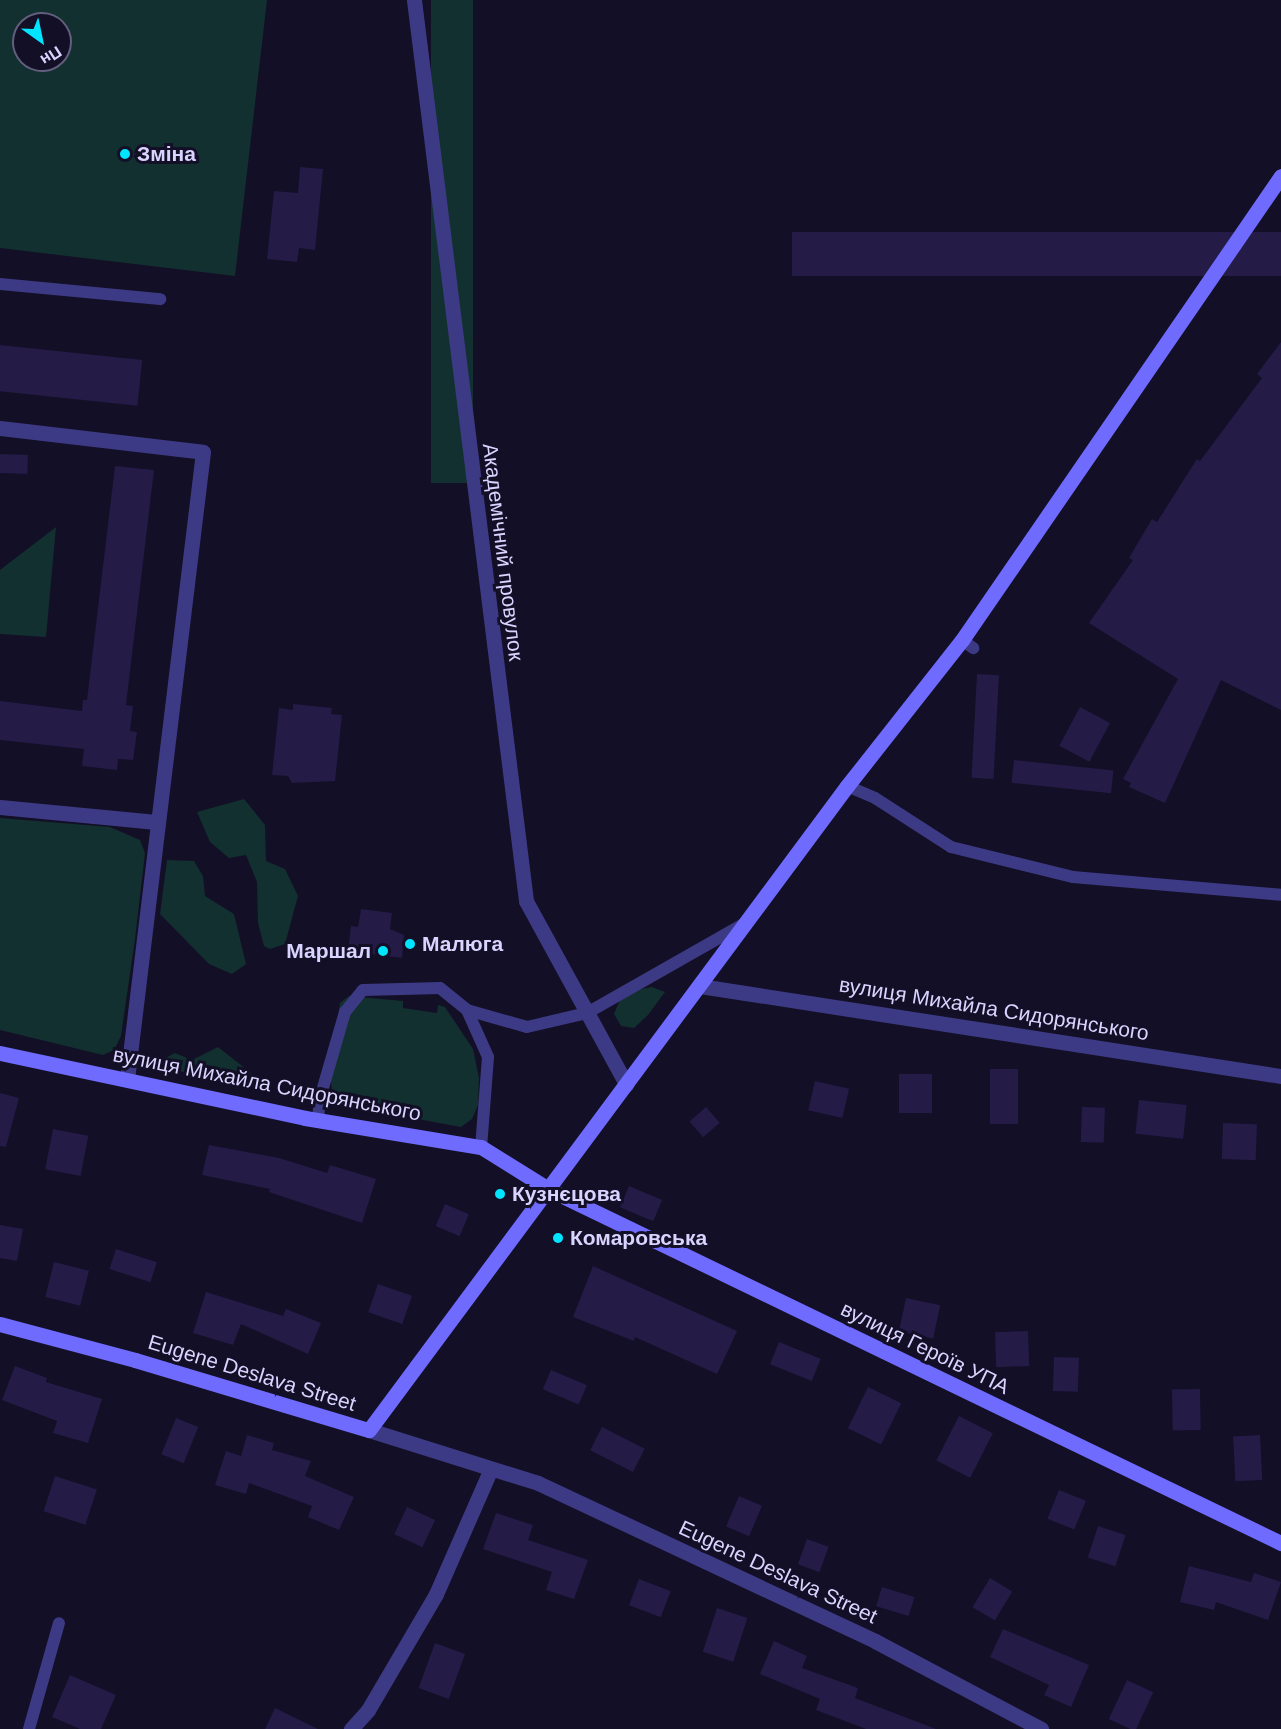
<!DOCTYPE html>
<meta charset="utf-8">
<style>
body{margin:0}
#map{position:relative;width:1281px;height:1729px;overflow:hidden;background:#130f26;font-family:Arial,sans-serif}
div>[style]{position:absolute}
.green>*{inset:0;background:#12302f;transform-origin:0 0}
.building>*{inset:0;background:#241b47;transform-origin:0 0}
.lane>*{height:12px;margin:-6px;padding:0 6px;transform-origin:6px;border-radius:6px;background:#3d3a85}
.street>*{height:15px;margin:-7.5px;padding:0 7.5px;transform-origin:7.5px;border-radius:7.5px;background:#3d3a85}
.secondary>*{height:15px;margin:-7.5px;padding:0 7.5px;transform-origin:7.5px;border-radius:7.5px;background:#6f6bff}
.dots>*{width:16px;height:16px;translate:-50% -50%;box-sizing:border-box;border:3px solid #130f26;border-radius:50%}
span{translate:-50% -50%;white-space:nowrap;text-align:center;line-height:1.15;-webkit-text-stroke:6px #130f26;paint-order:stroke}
.poi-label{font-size:21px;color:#d9d4ff;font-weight:700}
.left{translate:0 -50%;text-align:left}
.right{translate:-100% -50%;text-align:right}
.street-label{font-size:21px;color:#d9d4ff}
.north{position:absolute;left:12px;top:12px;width:60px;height:60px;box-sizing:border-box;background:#130f26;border:2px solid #625e7d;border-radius:50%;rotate:147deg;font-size:16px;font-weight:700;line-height:24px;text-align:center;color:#d9d4ff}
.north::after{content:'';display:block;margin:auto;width:21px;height:27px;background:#00e5ff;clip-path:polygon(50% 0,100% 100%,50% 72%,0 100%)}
</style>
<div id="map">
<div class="green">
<div style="clip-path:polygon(evenodd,0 0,267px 0,235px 276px,0 248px,0 0,24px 24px,60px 24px,60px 60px,24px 60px,24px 24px)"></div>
<div style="left:431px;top:0;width:42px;height:483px"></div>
<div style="clip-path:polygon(56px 527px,46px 637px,0 634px,0 570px)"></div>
<div style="clip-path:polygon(244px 799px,265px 825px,266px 861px,285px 869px,298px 896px,285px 944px,270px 949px,264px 946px,258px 923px,257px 882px,246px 855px,229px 858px,210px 842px,197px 812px)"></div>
<div style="clip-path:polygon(0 818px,110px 827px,140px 840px,145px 853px,135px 939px,121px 1036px,114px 1050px,103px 1055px,0 1030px)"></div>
<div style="clip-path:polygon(167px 860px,194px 861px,203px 876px,205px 896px,234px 914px,246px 964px,232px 974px,209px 964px,160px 914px)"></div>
<div style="clip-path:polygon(652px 987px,665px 992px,648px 1015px,634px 1028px,621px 1026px,614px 1014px,619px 1002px,636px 990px)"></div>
<div style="clip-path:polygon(349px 996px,403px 1001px,403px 1008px,437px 1013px,438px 1005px,445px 1007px,473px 1049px,479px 1078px,478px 1105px,472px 1119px,461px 1127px,341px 1105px,332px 1092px,330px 1072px,340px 1003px)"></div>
<div style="clip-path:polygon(218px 1047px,255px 1076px,264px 1090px,169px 1069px,161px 1060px,175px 1053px,192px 1060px)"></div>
</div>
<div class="building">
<div style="clip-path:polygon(300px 167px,323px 169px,315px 250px,299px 248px,297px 262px,267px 259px,274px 191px,298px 193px)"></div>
<div style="left:1281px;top:232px;width:44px;height:489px;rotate:90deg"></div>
<div style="clip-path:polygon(1281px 342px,1281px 710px,1221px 680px,1165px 803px,1129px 787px,1131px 783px,1123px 779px,1178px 679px,1089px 623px,1133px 560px,1129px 558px,1152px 519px,1157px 522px,1197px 459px,1200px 461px,1262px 378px,1257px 374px)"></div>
<div style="left:0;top:345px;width:143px;height:46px;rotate:6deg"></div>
<div style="left:0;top:454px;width:28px;height:19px;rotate:2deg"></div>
<div style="clip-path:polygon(115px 466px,154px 470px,126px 705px,133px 706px,130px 731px,137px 732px,133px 760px,118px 759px,117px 770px,82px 766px,84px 749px,0 740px,0 701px,82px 711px,83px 700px,87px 700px)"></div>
<div style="left:977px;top:674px;width:22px;height:104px;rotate:3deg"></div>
<div style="clip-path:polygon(293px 704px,332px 708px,331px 714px,342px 715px,335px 781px,292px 783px,288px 776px,272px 775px,279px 708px,293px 710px)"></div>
<div style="left:1080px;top:707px;width:34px;height:44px;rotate:28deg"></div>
<div style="left:1014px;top:760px;width:100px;height:23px;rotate:6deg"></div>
<div style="clip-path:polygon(361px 909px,392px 913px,390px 929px,404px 935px,402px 958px,348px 951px,351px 926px,358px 927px)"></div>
<div style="left:990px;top:1069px;width:28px;height:55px"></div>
<div style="left:932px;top:1074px;width:39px;height:33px;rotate:90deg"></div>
<div style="left:815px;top:1081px;width:35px;height:30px;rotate:13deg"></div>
<div style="clip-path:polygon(0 1093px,19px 1098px,6px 1147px,0 1146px)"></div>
<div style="left:1139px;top:1100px;width:48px;height:34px;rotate:6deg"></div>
<div style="left:706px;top:1107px;width:21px;height:22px;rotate:49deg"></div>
<div style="left:1082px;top:1107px;width:23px;height:35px;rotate:2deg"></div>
<div style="left:1223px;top:1123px;width:34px;height:36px;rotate:2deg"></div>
<div style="left:53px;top:1129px;width:36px;height:41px;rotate:11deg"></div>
<div style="clip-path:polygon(209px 1145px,279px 1158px,327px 1173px,330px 1165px,376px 1179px,362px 1223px,269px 1192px,270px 1189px,202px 1175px)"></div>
<div style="left:629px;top:1186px;width:36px;height:23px;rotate:23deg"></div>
<div style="left:445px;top:1204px;width:26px;height:24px;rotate:23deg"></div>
<div style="clip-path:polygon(0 1225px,23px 1229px,17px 1261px,0 1258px)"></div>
<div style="left:116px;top:1249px;width:43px;height:21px;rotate:18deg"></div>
<div style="left:54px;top:1262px;width:36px;height:36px;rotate:14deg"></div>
<div style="clip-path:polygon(593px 1266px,737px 1331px,717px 1374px,635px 1337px,634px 1341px,573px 1317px)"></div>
<div style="left:378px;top:1284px;width:36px;height:30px;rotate:19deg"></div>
<div style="clip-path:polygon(206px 1292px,283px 1316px,286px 1309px,321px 1323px,308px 1354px,241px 1324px,233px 1345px,193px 1333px)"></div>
<div style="left:906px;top:1298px;width:35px;height:34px;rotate:12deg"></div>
<div style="left:1028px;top:1331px;width:35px;height:33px;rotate:88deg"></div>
<div style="left:779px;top:1342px;width:45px;height:24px;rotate:22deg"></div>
<div style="left:1054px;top:1357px;width:25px;height:34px;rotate:2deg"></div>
<div style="clip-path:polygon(15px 1366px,47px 1378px,46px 1382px,102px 1399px,88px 1443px,53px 1433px,57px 1421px,2px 1400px)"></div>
<div style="left:551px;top:1370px;width:39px;height:21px;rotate:23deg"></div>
<div style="left:868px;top:1387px;width:37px;height:46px;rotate:26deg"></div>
<div style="left:1200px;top:1389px;width:41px;height:28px;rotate:89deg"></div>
<div style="left:959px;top:1416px;width:38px;height:50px;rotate:27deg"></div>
<div style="left:176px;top:1418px;width:24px;height:39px;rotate:22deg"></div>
<div style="left:602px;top:1427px;width:48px;height:26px;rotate:27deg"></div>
<div style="clip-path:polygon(247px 1435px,274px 1443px,272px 1450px,311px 1461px,305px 1476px,354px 1497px,339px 1530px,308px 1517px,312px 1506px,249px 1483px,246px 1494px,215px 1485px,226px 1451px,241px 1456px)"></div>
<div style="left:1260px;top:1435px;width:45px;height:27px;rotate:87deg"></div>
<div style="left:55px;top:1476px;width:44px;height:37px;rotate:18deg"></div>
<div style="left:1059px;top:1490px;width:29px;height:31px;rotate:22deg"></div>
<div style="left:739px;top:1496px;width:25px;height:33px;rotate:23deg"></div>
<div style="left:407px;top:1507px;width:31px;height:30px;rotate:25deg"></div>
<div style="clip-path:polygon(496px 1513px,533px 1525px,528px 1540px,588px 1560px,574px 1599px,546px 1590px,552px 1572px,483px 1549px)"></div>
<div style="left:1098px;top:1526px;width:29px;height:33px;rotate:18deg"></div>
<div style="left:807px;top:1539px;width:23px;height:27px;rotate:20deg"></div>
<div style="clip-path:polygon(1189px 1566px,1251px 1582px,1254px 1573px,1281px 1582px,1268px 1620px,1216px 1602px,1214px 1610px,1180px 1602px)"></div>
<div style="left:990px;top:1578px;width:26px;height:34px;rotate:31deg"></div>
<div style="left:639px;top:1579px;width:34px;height:28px;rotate:21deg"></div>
<div style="left:882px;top:1587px;width:34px;height:20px;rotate:17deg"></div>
<div style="left:717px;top:1608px;width:32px;height:46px;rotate:18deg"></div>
<div style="clip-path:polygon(1003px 1629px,1089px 1665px,1071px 1707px,1044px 1695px,1049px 1685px,990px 1657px)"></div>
<div style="clip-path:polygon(774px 1641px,807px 1656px,802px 1668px,858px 1688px,855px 1698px,936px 1729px,866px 1729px,816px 1710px,820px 1699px,760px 1674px)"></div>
<div style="left:435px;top:1643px;width:32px;height:48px;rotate:20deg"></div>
<div style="clip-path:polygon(70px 1675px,116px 1695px,101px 1729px,80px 1729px,52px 1717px)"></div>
<div style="left:1127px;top:1680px;width:29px;height:43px;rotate:25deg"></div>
<div style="clip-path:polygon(275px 1708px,318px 1729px,265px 1729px)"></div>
</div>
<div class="lane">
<div style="left:0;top:284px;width:161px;rotate:5.4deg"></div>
<div style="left:962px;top:640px;width:14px;rotate:36deg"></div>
<div style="left:847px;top:786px;width:30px;rotate:23deg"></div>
<div style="left:875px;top:798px;width:90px;rotate:32.8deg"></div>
<div style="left:951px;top:847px;width:126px;rotate:13.8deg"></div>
<div style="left:1073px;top:877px;width:209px;rotate:4.9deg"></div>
<div style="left:467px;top:1010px;width:62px;rotate:15.8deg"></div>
<div style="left:527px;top:1027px;width:62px;rotate:-13.1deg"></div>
<div style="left:587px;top:1013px;width:178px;rotate:-29.6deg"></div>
<div style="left:318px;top:1120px;width:22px;rotate:-85deg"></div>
<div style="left:320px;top:1098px;width:90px;rotate:-73.8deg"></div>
<div style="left:345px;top:1012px;width:28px;rotate:-51deg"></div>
<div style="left:363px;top:990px;width:77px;rotate:-1.5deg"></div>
<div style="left:440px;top:988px;width:35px;rotate:39deg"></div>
<div style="left:467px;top:1010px;width:51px;rotate:65.9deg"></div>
<div style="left:488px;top:1057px;width:90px;rotate:94.4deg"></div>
<div style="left:29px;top:1729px;width:110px;rotate:-74.2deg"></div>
</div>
<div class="street">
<div style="left:414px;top:0;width:908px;rotate:82.91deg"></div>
<div style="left:526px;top:901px;width:209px;rotate:61.3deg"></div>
<div style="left:0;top:428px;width:204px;rotate:6.7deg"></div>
<div style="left:203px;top:452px;width:632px;rotate:96.91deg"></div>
<div style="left:0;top:807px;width:157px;rotate:5.5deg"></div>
<div style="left:700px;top:986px;width:588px;rotate:8.81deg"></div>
<div style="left:369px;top:1430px;width:177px;rotate:17.4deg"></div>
<div style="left:538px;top:1483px;width:372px;rotate:25.1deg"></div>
<div style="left:875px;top:1641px;width:188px;rotate:27.9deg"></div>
<div style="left:351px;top:1729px;width:25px;rotate:-48deg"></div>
<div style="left:368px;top:1710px;width:134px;rotate:-59.6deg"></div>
<div style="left:436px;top:1594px;width:134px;rotate:-66.3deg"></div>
</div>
<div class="secondary">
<div style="left:0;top:1053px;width:312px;rotate:12deg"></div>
<div style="left:305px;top:1118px;width:178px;rotate:9.4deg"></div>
<div style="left:481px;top:1147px;width:81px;rotate:31.9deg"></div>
<div style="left:550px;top:1190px;width:812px;rotate:25.78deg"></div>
<div style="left:0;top:1324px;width:140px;rotate:14.9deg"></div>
<div style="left:135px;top:1360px;width:244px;rotate:16.7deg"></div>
<div style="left:369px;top:1430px;width:802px;rotate:-53.42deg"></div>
<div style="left:847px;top:786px;width:186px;rotate:-51.8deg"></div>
<div style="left:962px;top:640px;width:563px;rotate:-55.49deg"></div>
</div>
<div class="dots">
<div style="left:125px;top:154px;background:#00e5ff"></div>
<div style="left:410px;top:944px;background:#00e5ff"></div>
<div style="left:383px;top:951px;background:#00e5ff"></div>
<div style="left:500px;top:1194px;background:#00e5ff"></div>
<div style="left:558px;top:1238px;background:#00e5ff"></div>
</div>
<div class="poi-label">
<span class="left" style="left:137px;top:154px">Зміна</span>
<span class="left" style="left:422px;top:944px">Малюга</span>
<span class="right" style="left:371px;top:951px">Маршал</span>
<span class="left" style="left:512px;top:1194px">Кузнєцова</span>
<span class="left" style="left:570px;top:1238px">Комаровська</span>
</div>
<div class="street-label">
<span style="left:503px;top:552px;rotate:83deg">Академічний провулок</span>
<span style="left:994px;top:1009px;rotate:9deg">вулиця Михайла Сидорянського</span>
<span style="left:267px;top:1084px;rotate:11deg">вулиця Михайла Сидорянського</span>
<span style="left:925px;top:1348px;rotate:26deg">вулиця Героїв УПА</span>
<span style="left:252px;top:1373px;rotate:17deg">Eugene Deslava Street</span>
<span style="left:778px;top:1572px;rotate:25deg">Eugene Deslava Street</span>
</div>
<div class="north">Пн</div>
</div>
